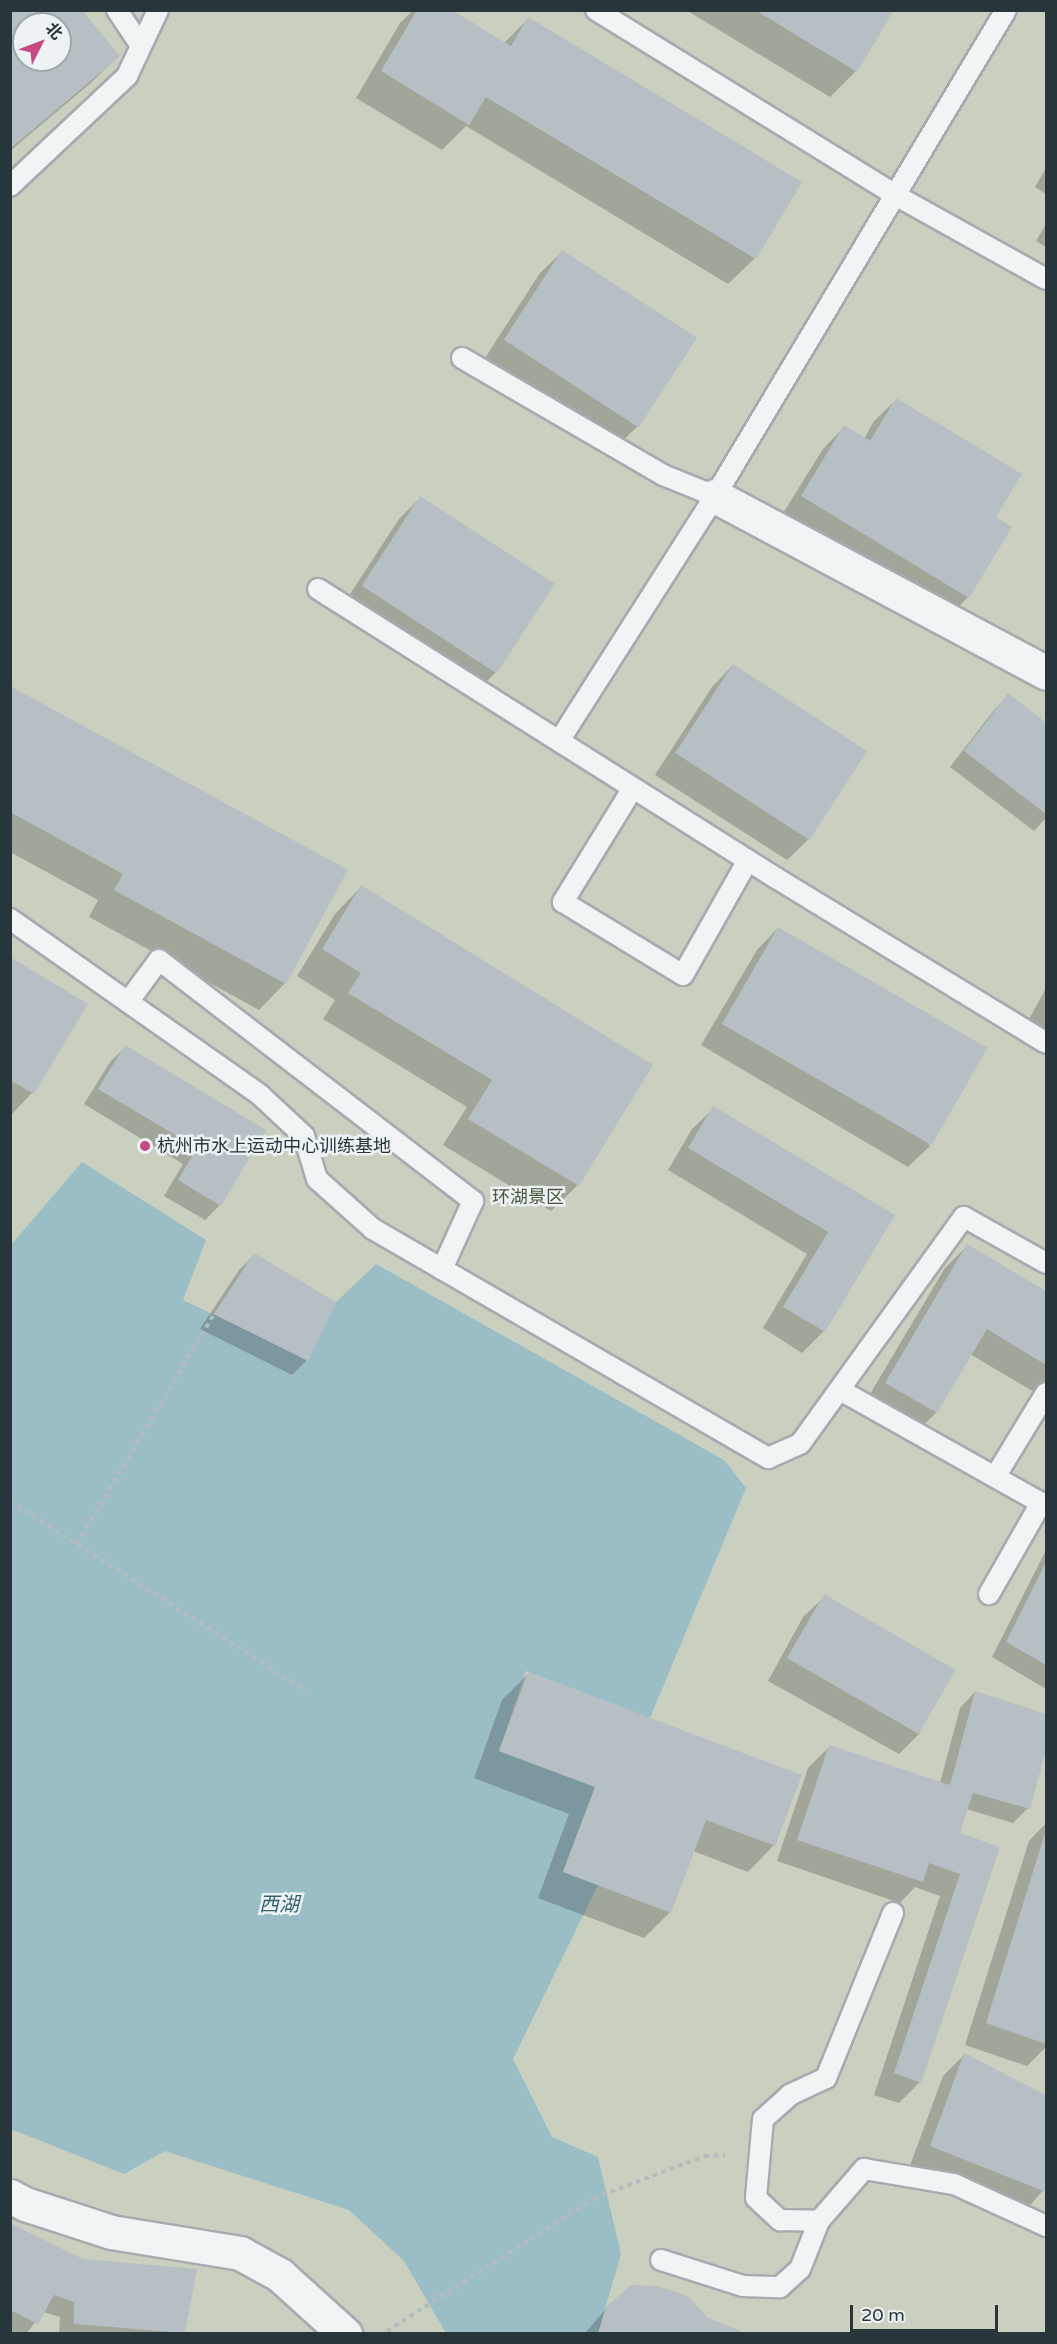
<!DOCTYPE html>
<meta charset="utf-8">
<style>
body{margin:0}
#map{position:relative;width:1057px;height:2344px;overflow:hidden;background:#dee4e7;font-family:"Varela Round","Noto Sans SC",sans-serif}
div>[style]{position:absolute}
.green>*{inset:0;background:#c9d0c0}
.water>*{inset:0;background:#9bbdc5}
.shadow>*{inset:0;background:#0003}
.building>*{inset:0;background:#b6bfc3;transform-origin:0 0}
.path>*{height:4px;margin-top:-2px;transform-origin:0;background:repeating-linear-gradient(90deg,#b4bbbe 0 4.5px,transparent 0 9px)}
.roads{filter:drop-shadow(2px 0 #a4acb0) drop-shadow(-2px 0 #a4acb0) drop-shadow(0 2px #a4acb0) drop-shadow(0 -2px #a4acb0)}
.lane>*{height:20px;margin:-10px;padding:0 10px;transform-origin:10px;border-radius:10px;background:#f0f4f5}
.street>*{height:33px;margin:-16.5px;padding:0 16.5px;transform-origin:16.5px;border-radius:16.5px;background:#f0f4f5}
.dots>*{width:16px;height:16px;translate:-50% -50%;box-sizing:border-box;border:3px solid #edf3f4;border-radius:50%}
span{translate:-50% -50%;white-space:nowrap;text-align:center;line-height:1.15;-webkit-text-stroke:5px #edf3f4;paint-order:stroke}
.poi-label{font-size:18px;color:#28363c}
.left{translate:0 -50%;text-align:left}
.park-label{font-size:18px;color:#475737}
.water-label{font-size:20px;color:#35616d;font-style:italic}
.frame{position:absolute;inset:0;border:12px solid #28363c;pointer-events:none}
.north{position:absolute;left:12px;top:12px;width:60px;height:60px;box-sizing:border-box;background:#edf3f4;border:2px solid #9ea7aa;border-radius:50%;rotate:48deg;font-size:16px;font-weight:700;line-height:24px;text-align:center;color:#28363c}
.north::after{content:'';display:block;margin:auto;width:21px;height:27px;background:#c54a84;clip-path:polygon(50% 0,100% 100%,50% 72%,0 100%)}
.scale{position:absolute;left:850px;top:2305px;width:148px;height:27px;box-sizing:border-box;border:3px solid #28363c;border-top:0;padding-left:8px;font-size:18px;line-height:21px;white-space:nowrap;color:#28363c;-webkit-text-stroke:4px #edf3f4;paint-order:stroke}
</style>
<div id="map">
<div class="green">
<div style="clip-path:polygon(evenodd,10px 11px,1046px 11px,1046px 2333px,11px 2333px,10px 11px,24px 24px,60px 24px,60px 60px,24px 60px,24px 24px)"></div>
</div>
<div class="water">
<div style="clip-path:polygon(82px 1162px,206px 1240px,183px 1300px,308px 1360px,336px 1302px,376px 1264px,724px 1460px,746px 1488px,650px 1718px,526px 1671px,499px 1751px,595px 1787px,563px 1871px,598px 1885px,513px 2059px,552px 2137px,598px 2157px,621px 2254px,598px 2333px,446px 2333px,404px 2261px,349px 2210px,165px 2151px,124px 2174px,11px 2129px,11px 1245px)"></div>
</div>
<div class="shadow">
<div style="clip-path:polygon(evenodd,10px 10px,81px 10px,118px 56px,92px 82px,10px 151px,10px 10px,24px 24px,60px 24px,60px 60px,24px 60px,24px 24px)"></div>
<div style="clip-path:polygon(413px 10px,449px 10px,504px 43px,528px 19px,755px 258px,728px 284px,466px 126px,442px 150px,356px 98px,400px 23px)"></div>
<div style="clip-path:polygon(686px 10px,892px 10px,856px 71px,830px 97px)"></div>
<div style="clip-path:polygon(1046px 168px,1046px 194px,1035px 187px)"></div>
<div style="clip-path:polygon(1046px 224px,1046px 247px,1036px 241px)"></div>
<div style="clip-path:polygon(562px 252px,638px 426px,616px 447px,483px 361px,540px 273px)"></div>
<div style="clip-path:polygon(896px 400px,994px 517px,968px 597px,947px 619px,780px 518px,823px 449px,844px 427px,864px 439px,874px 421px)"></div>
<div style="clip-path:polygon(420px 498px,553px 584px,496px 672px,474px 694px,341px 608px,399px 519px)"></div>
<div style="clip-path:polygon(733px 665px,809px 839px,787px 860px,655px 775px,712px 687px)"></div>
<div style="clip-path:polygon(10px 687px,285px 983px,259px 1010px,89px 917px,98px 900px,10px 852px)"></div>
<div style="clip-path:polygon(1009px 695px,1046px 725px,1046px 818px,1034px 831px,950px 767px,994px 710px)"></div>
<div style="clip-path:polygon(361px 887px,578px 1185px,551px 1211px,443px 1145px,467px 1107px,323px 1019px,335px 1000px,297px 976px,335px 914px)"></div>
<div style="clip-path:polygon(778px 928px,930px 1146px,908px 1167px,701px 1045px,757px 950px)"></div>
<div style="clip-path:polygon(10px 959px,86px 1005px,32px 1093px,11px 1115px)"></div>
<div style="clip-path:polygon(1046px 988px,1046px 1034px,1027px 1023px)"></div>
<div style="clip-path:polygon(125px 1047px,264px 1131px,220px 1205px,205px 1220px,164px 1196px,183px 1164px,84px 1104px,110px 1062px)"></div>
<div style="clip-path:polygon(714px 1108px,892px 1215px,824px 1331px,802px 1353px,763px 1328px,807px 1254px,668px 1170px,692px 1129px)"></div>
<div style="clip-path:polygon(967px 1246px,1046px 1293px,1046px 1399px,970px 1354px,936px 1413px,914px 1434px,864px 1404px,945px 1268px)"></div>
<div style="clip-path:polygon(254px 1255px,307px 1360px,292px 1375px,200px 1329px,239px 1270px)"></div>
<div style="clip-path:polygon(1046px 1550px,1046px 1689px,992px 1657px)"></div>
<div style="clip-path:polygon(825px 1596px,920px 1733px,899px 1754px,768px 1681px,803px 1617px)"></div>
<div style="clip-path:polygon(529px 1673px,774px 1845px,748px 1872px,693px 1851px,670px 1912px,644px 1938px,538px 1898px,569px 1814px,474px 1778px,502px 1700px)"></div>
<div style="clip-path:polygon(975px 1692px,1046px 1715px,1046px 1744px,1028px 1808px,1013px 1823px,966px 1809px,958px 1834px,998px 1848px,920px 2082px,899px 2103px,874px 2095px,940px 1896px,915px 1887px,900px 1903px,777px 1861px,808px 1768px,830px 1746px,940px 1783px,960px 1708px)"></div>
<div style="clip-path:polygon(1046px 1823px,1046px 2047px,1027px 2066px,965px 2045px,1029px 1841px)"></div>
<div style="clip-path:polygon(964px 2055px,1046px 2096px,1046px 2187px,1024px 2212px,909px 2168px,943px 2076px)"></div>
<div style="clip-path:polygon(10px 2225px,183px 2332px,59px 2334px,60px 2317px,43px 2312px,26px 2334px,10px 2332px)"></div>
<div style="clip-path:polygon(607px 2308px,707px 2320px,744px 2334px,584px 2334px)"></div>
</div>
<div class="building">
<div style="clip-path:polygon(evenodd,10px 10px,82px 10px,120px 56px,10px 149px,10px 10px,24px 24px,60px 24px,60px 60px,24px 60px,24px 24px)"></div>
<div style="clip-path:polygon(417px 10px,452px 10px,511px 46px,528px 17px,802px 182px,756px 259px,486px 97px,469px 125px,381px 71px)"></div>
<div style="clip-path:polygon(755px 10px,894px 10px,857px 72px)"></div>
<div style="left:562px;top:250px;width:161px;height:107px;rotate:33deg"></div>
<div style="clip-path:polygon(896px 398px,1022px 474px,996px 517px,1012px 527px,969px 598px,801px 496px,844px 425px,870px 441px)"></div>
<div style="left:420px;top:496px;width:161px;height:107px;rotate:33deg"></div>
<div style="left:733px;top:664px;width:160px;height:106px;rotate:33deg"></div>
<div style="clip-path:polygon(10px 686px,348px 870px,286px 984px,114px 890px,123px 874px,10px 812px)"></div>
<div style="clip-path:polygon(1008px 693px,1046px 723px,1046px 814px,964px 751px)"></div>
<div style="clip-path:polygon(361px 885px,653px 1065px,579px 1186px,468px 1119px,492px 1080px,348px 993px,361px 973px,322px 949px)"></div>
<div style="left:778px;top:927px;width:242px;height:112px;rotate:30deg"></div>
<div style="clip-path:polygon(10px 957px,88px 1004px,34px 1094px,10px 1080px)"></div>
<div style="clip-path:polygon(125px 1045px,266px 1130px,221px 1206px,178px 1180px,197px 1148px,98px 1089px)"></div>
<div style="clip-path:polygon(713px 1106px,895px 1215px,825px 1332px,783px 1307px,828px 1232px,688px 1148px)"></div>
<div style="clip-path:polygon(967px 1244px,1046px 1291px,1046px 1365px,987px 1329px,937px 1413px,885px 1383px)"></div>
<div style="clip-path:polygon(254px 1253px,336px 1302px,308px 1361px,214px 1314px)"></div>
<div style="clip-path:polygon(1046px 1562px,1046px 1665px,1006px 1642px)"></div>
<div style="left:824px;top:1594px;width:152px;height:74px;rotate:30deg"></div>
<div style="clip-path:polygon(528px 1672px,802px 1775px,775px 1846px,706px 1820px,671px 1913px,563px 1872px,595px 1787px,499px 1751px)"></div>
<div style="clip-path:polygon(975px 1691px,1046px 1714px,1046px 1750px,1030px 1809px,973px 1793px,960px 1833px,1000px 1847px,921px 2083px,894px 2073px,960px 1874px,929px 1863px,923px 1882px,797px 1840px,829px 1745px,950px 1785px)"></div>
<div style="clip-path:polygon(1046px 1830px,1046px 2044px,986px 2023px)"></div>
<div style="clip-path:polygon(964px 2053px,1046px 2095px,1046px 2192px,930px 2146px)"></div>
<div style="clip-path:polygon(10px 2223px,83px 2259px,197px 2269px,185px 2333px,74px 2324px,74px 2302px,54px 2295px,38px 2324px,10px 2310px)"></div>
<div style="clip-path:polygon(631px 2285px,657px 2286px,688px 2296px,708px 2318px,748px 2334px,598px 2334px,606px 2307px)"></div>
</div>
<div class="path">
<div style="left:10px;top:1501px;width:353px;rotate:32.7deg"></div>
<div style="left:77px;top:1544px;width:268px;rotate:-59.2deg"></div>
<div style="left:387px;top:2331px;width:246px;rotate:-32.7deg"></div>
<div style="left:594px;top:2198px;width:119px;rotate:-20.7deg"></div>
<div style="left:705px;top:2156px;width:20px;rotate:-3deg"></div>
</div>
<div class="roads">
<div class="lane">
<div style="left:117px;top:10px;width:43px;rotate:56.3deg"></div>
<div style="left:596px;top:10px;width:352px;rotate:31.7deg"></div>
<div style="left:895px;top:195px;width:173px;rotate:29.1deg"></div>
<div style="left:10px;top:186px;width:161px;rotate:-43.2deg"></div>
<div style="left:127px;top:76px;width:73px;rotate:-64.8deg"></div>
<div style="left:462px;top:358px;width:233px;rotate:30.2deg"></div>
<div style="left:663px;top:475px;width:56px;rotate:22deg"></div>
<div style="left:318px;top:589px;width:542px;rotate:32.25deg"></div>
<div style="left:776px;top:878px;width:316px;rotate:31.4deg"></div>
<div style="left:559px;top:741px;width:290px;rotate:-57.5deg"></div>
<div style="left:715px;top:496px;width:566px;rotate:-59.09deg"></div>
<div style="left:633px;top:788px;width:134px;rotate:121.6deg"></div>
<div style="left:563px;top:902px;width:140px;rotate:31.3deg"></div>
<div style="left:683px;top:975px;width:132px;rotate:-60.5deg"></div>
<div style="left:10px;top:919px;width:306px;rotate:35.1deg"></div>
<div style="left:260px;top:1095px;width:60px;rotate:43deg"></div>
<div style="left:304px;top:1136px;width:45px;rotate:73.2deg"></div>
<div style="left:317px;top:1179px;width:75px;rotate:41.8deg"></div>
<div style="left:373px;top:1229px;width:457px;rotate:30.1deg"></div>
<div style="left:768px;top:1458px;width:35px;rotate:-24deg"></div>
<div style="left:800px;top:1444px;width:280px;rotate:-54.2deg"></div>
<div style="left:964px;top:1217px;width:94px;rotate:29.3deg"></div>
<div style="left:128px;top:1002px;width:52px;rotate:-53.6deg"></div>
<div style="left:159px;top:960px;width:396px;rotate:37.5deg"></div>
<div style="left:473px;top:1201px;width:75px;rotate:114.5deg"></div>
<div style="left:840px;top:1390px;width:231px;rotate:29.3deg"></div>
<div style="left:1041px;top:1503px;width:105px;rotate:119.7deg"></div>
<div style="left:995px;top:1477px;width:98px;rotate:-58.7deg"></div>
<div style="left:893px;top:1913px;width:178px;rotate:112.1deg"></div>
<div style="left:826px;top:2078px;width:40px;rotate:155deg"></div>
<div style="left:790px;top:2095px;width:36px;rotate:138deg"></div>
<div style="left:763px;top:2119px;width:79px;rotate:95.1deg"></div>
<div style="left:756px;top:2198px;width:33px;rotate:43deg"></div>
<div style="left:780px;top:2220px;width:39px;rotate:1deg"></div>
<div style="left:819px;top:2221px;width:69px;rotate:-49.1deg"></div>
<div style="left:864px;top:2169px;width:91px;rotate:9.5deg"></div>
<div style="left:954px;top:2184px;width:101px;rotate:24.5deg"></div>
<div style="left:661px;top:2260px;width:86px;rotate:17.6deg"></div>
<div style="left:743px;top:2286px;width:37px;rotate:2deg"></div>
<div style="left:780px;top:2287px;width:27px;rotate:-42deg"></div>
<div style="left:800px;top:2269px;width:52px;rotate:-68.4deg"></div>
</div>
<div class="street">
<div style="left:715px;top:496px;width:375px;rotate:28.1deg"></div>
<div style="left:10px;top:2196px;width:17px;rotate:28deg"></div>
<div style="left:25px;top:2204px;width:90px;rotate:18deg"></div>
<div style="left:111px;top:2232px;width:131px;rotate:9.2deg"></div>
<div style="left:240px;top:2253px;width:46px;rotate:28.8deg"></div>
<div style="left:280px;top:2275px;width:88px;rotate:42.2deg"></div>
</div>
</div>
<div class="dots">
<div style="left:145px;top:1146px;background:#c54a84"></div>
</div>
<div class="poi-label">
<span class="left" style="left:157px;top:1146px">杭州市水上运动中心训练基地</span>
</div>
<div class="park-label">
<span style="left:528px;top:1197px">环湖景区</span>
</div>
<div class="water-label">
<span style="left:279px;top:1905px">西湖</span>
</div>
<div class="frame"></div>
<div class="north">北</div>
<div class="scale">20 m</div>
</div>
